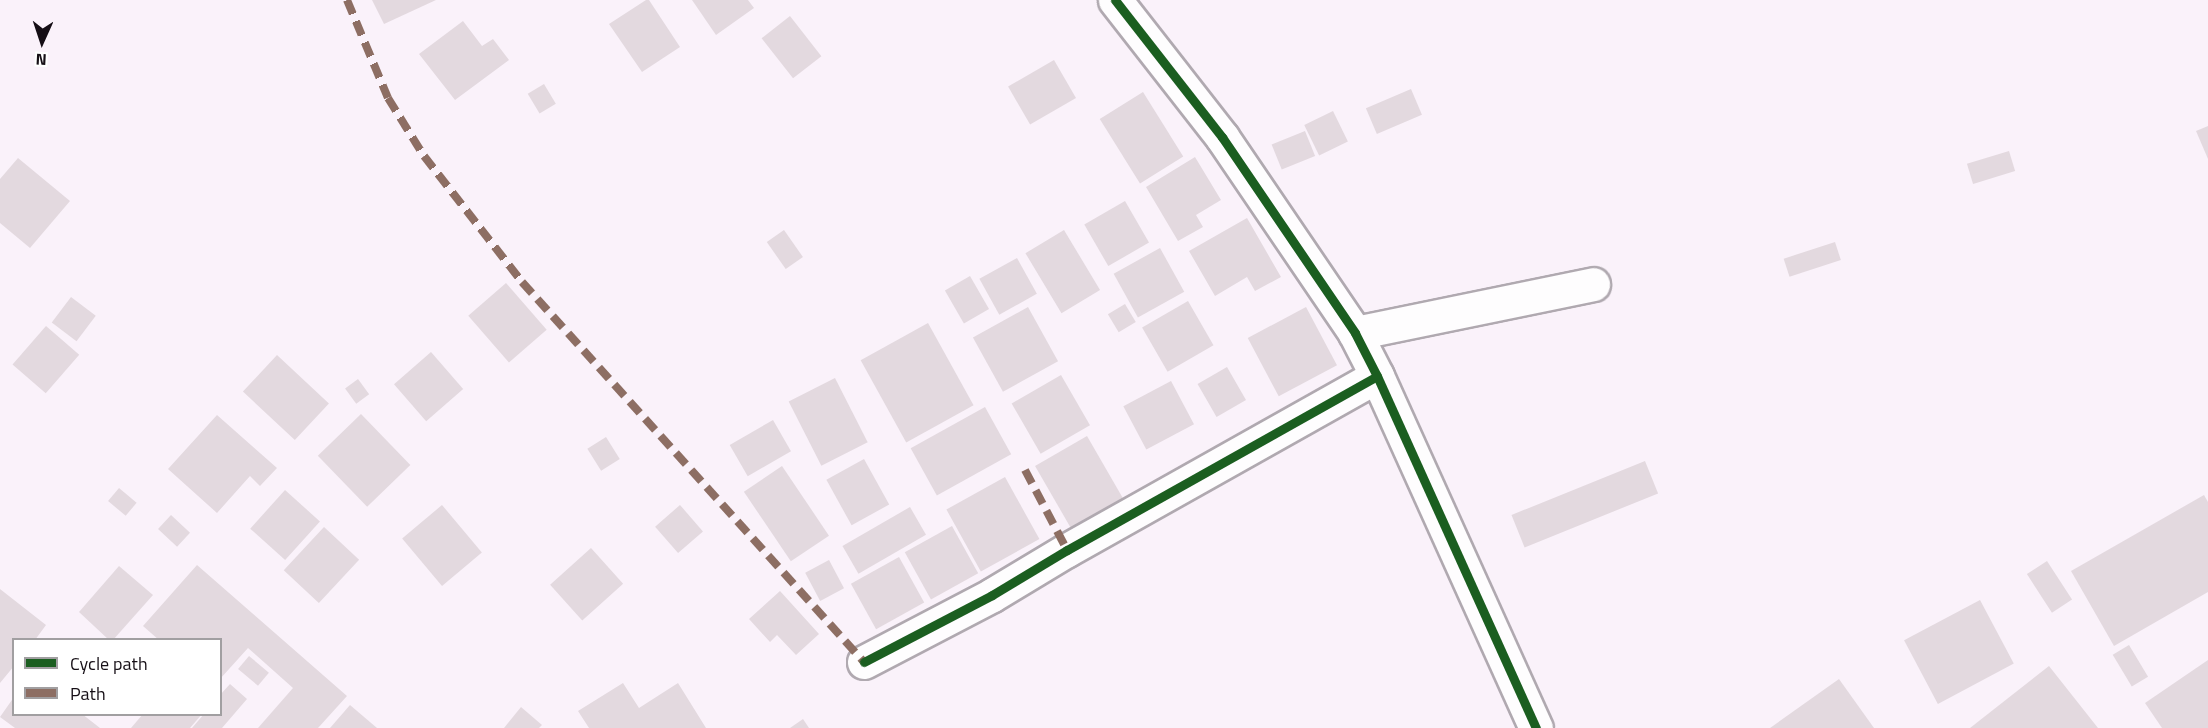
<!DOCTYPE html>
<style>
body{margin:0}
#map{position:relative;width:2208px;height:728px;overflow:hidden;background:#faf2fa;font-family:"Titillium Web",sans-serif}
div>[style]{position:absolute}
.building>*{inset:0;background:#e3d9df;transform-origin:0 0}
.roads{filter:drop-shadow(2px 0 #b0a9b0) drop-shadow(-2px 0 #b0a9b0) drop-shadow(0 2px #b0a9b0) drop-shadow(0 -2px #b0a9b0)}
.minor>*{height:33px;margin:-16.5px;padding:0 16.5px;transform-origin:16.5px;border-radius:16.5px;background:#fefdfe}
.quiet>*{height:8px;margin-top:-4px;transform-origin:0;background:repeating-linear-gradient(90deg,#8d6e63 0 15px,transparent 0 23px)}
.cycleway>*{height:9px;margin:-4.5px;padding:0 4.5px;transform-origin:4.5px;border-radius:4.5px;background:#1b5e20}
span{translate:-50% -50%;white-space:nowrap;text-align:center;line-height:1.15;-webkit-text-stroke:6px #fff;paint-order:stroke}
.legend{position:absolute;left:12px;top:638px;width:210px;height:78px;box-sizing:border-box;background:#fff;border:2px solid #a19fa1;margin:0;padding:8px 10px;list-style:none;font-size:18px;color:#150e15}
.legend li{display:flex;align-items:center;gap:12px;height:30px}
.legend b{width:30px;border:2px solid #a19fa1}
.north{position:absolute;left:12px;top:12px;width:60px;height:60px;-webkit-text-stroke:4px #fff;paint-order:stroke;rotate:183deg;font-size:16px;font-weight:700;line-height:24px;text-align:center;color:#150e15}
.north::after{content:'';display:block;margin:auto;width:21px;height:27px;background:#150e15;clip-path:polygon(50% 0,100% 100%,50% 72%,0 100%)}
</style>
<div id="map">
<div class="building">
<div style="clip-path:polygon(372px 0,436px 0,384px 24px)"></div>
<div style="clip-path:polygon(646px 0,649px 0,680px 47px,642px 72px,609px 24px)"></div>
<div style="clip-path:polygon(692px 0,748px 0,754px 8px,716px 35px)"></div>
<div style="left:790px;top:16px;width:51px;height:36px;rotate:52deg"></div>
<div style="clip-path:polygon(463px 21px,482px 46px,493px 39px,509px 60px,455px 100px,419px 54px)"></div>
<div style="left:1054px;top:60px;width:44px;height:53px;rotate:60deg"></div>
<div style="left:544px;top:84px;width:23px;height:19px;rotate:59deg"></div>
<div style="left:1411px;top:89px;width:28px;height:49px;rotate:67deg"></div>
<div style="left:1143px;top:92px;width:76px;height:51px;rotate:58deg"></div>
<div style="left:1333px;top:111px;width:34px;height:32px;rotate:64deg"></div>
<div style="clip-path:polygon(2208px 126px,2208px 159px,2196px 131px)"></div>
<div style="left:1305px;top:131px;width:27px;height:36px;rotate:68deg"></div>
<div style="left:2009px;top:151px;width:21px;height:44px;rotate:73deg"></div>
<div style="clip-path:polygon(1195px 157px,1221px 200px,1196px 215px,1203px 227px,1178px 241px,1146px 187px)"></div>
<div style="clip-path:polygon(18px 158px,70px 201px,30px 248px,0 223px,0 179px)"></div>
<div style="left:1125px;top:201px;width:48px;height:47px;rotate:60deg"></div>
<div style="clip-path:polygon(1247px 218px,1281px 277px,1255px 291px,1247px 277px,1215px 296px,1189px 251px)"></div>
<div style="left:784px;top:230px;width:33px;height:21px;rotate:55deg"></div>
<div style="left:1064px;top:230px;width:70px;height:45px;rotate:59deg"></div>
<div style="left:1835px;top:242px;width:19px;height:54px;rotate:72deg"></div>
<div style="left:1160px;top:248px;width:50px;height:53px;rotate:61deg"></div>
<div style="left:1017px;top:258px;width:41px;height:43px;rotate:61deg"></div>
<div style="left:970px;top:276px;width:38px;height:29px;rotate:60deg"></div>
<div style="left:506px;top:283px;width:62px;height:50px;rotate:49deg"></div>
<div style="left:71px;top:297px;width:31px;height:32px;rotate:37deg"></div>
<div style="left:1188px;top:301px;width:51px;height:53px;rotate:60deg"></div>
<div style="left:1125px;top:304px;width:21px;height:20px;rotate:59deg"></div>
<div style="left:1028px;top:307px;width:62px;height:63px;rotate:61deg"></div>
<div style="left:1306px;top:307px;width:66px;height:66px;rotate:62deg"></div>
<div style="left:928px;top:323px;width:94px;height:77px;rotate:61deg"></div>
<div style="left:46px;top:326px;width:44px;height:51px;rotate:41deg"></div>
<div style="left:431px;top:352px;width:49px;height:49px;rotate:49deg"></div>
<div style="left:277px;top:355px;width:71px;height:50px;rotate:43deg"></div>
<div style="left:1227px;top:367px;width:38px;height:34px;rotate:60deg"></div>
<div style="left:1061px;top:375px;width:58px;height:57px;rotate:60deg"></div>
<div style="left:835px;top:378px;width:72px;height:52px;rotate:63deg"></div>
<div style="left:358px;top:379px;width:19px;height:16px;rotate:54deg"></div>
<div style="left:1171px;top:381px;width:49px;height:54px;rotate:62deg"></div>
<div style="left:985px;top:407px;width:54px;height:85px;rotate:61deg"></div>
<div style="left:361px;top:414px;width:71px;height:60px;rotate:46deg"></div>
<div style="clip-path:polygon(217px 415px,277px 468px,260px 486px,250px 476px,217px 513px,168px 469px)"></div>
<div style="left:773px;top:420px;width:36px;height:50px;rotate:60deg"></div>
<div style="left:1087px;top:436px;width:73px;height:60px;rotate:60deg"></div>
<div style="left:606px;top:437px;width:26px;height:22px;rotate:58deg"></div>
<div style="left:864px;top:459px;width:52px;height:43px;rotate:61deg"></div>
<div style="left:1645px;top:461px;width:35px;height:144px;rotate:68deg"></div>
<div style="left:782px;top:466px;width:84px;height:46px;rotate:56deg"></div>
<div style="left:1005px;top:477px;width:71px;height:67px;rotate:61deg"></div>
<div style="left:119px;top:488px;width:23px;height:17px;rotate:40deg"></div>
<div style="left:285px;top:490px;width:47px;height:52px;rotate:42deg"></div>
<div style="clip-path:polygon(2204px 495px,2208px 502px,2208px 592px,2114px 646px,2071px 571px)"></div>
<div style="left:442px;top:505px;width:62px;height:52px;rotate:50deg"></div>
<div style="left:680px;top:505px;width:35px;height:33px;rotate:49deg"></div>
<div style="left:910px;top:507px;width:32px;height:78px;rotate:60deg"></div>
<div style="left:171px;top:515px;width:26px;height:19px;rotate:43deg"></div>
<div style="left:952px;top:526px;width:54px;height:54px;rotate:61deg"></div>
<div style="left:324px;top:527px;width:48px;height:59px;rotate:43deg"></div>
<div style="left:591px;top:548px;width:48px;height:55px;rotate:48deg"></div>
<div style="left:899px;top:557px;width:52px;height:55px;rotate:61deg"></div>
<div style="left:829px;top:560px;width:32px;height:27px;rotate:62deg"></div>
<div style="left:2047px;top:561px;width:46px;height:24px;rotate:57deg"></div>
<div style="clip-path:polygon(197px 565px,347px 696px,318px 728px,258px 728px,293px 688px,248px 648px,220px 679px,220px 640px,159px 640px,143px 626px)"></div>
<div style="clip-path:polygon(119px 566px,153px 595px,113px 640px,109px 640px,79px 612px)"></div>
<div style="clip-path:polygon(0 589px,46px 625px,35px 640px,14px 640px,14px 666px,0 683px)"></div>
<div style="clip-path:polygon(780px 591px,819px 634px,796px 655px,777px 635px,770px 642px,749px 619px)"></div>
<div style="left:1980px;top:600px;width:72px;height:86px;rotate:62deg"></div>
<div style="left:2129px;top:645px;width:37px;height:19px;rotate:59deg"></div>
<div style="left:249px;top:656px;width:26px;height:17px;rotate:40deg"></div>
<div style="clip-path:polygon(2208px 660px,2208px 728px,2162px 728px,2145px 703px)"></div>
<div style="clip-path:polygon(2049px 666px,2098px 728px,1970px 728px)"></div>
<div style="clip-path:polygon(1839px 679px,1874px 728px,1770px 728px)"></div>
<div style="clip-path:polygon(623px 683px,639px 708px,678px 683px,706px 728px,589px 728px,578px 711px)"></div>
<div style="clip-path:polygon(230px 684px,247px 699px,222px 728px,192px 728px,204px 714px,220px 714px,220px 695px)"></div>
<div style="clip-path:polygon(14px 697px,14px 714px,82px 714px,100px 728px,15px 728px,0 717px)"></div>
<div style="clip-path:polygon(350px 705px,377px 728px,330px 728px)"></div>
<div style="clip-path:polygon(521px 707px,542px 725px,539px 728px,504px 728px)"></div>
<div style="clip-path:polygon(143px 714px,202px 714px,190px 728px,131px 728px)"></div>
<div style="clip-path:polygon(803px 719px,809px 728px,790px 728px)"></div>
</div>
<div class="roads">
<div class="minor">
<div style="left:1115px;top:0;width:174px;rotate:52deg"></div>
<div style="left:1222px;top:137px;width:237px;rotate:55.8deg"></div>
<div style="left:1355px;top:333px;width:48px;rotate:62.9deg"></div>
<div style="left:1377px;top:376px;width:386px;rotate:65.7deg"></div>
<div style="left:1355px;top:333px;width:243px;rotate:-11.6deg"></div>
<div style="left:864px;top:662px;width:144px;rotate:-27.6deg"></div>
<div style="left:992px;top:595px;width:87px;rotate:-31deg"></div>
<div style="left:1067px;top:550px;width:355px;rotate:-29.3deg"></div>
</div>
</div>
<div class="quiet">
<div style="left:347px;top:0;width:106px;rotate:67.3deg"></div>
<div style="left:388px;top:98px;width:68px;rotate:58.2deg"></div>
<div style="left:424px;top:156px;width:160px;rotate:52.1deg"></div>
<div style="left:522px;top:282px;width:511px;rotate:48.01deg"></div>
<div style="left:1025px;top:470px;width:90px;rotate:62.3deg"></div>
</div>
<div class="cycleway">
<div style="left:1115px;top:0;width:174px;rotate:52deg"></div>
<div style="left:1222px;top:137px;width:237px;rotate:55.8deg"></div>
<div style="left:1355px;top:333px;width:48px;rotate:62.9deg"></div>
<div style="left:1377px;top:376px;width:386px;rotate:65.7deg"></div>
<div style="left:864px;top:662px;width:144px;rotate:-27.6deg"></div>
<div style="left:992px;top:595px;width:87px;rotate:-31deg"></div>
<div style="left:1067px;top:550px;width:355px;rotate:-29.3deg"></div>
</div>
<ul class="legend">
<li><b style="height:8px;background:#1b5e20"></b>Cycle path</li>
<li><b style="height:8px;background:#8d6e63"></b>Path</li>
</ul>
<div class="north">N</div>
</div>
